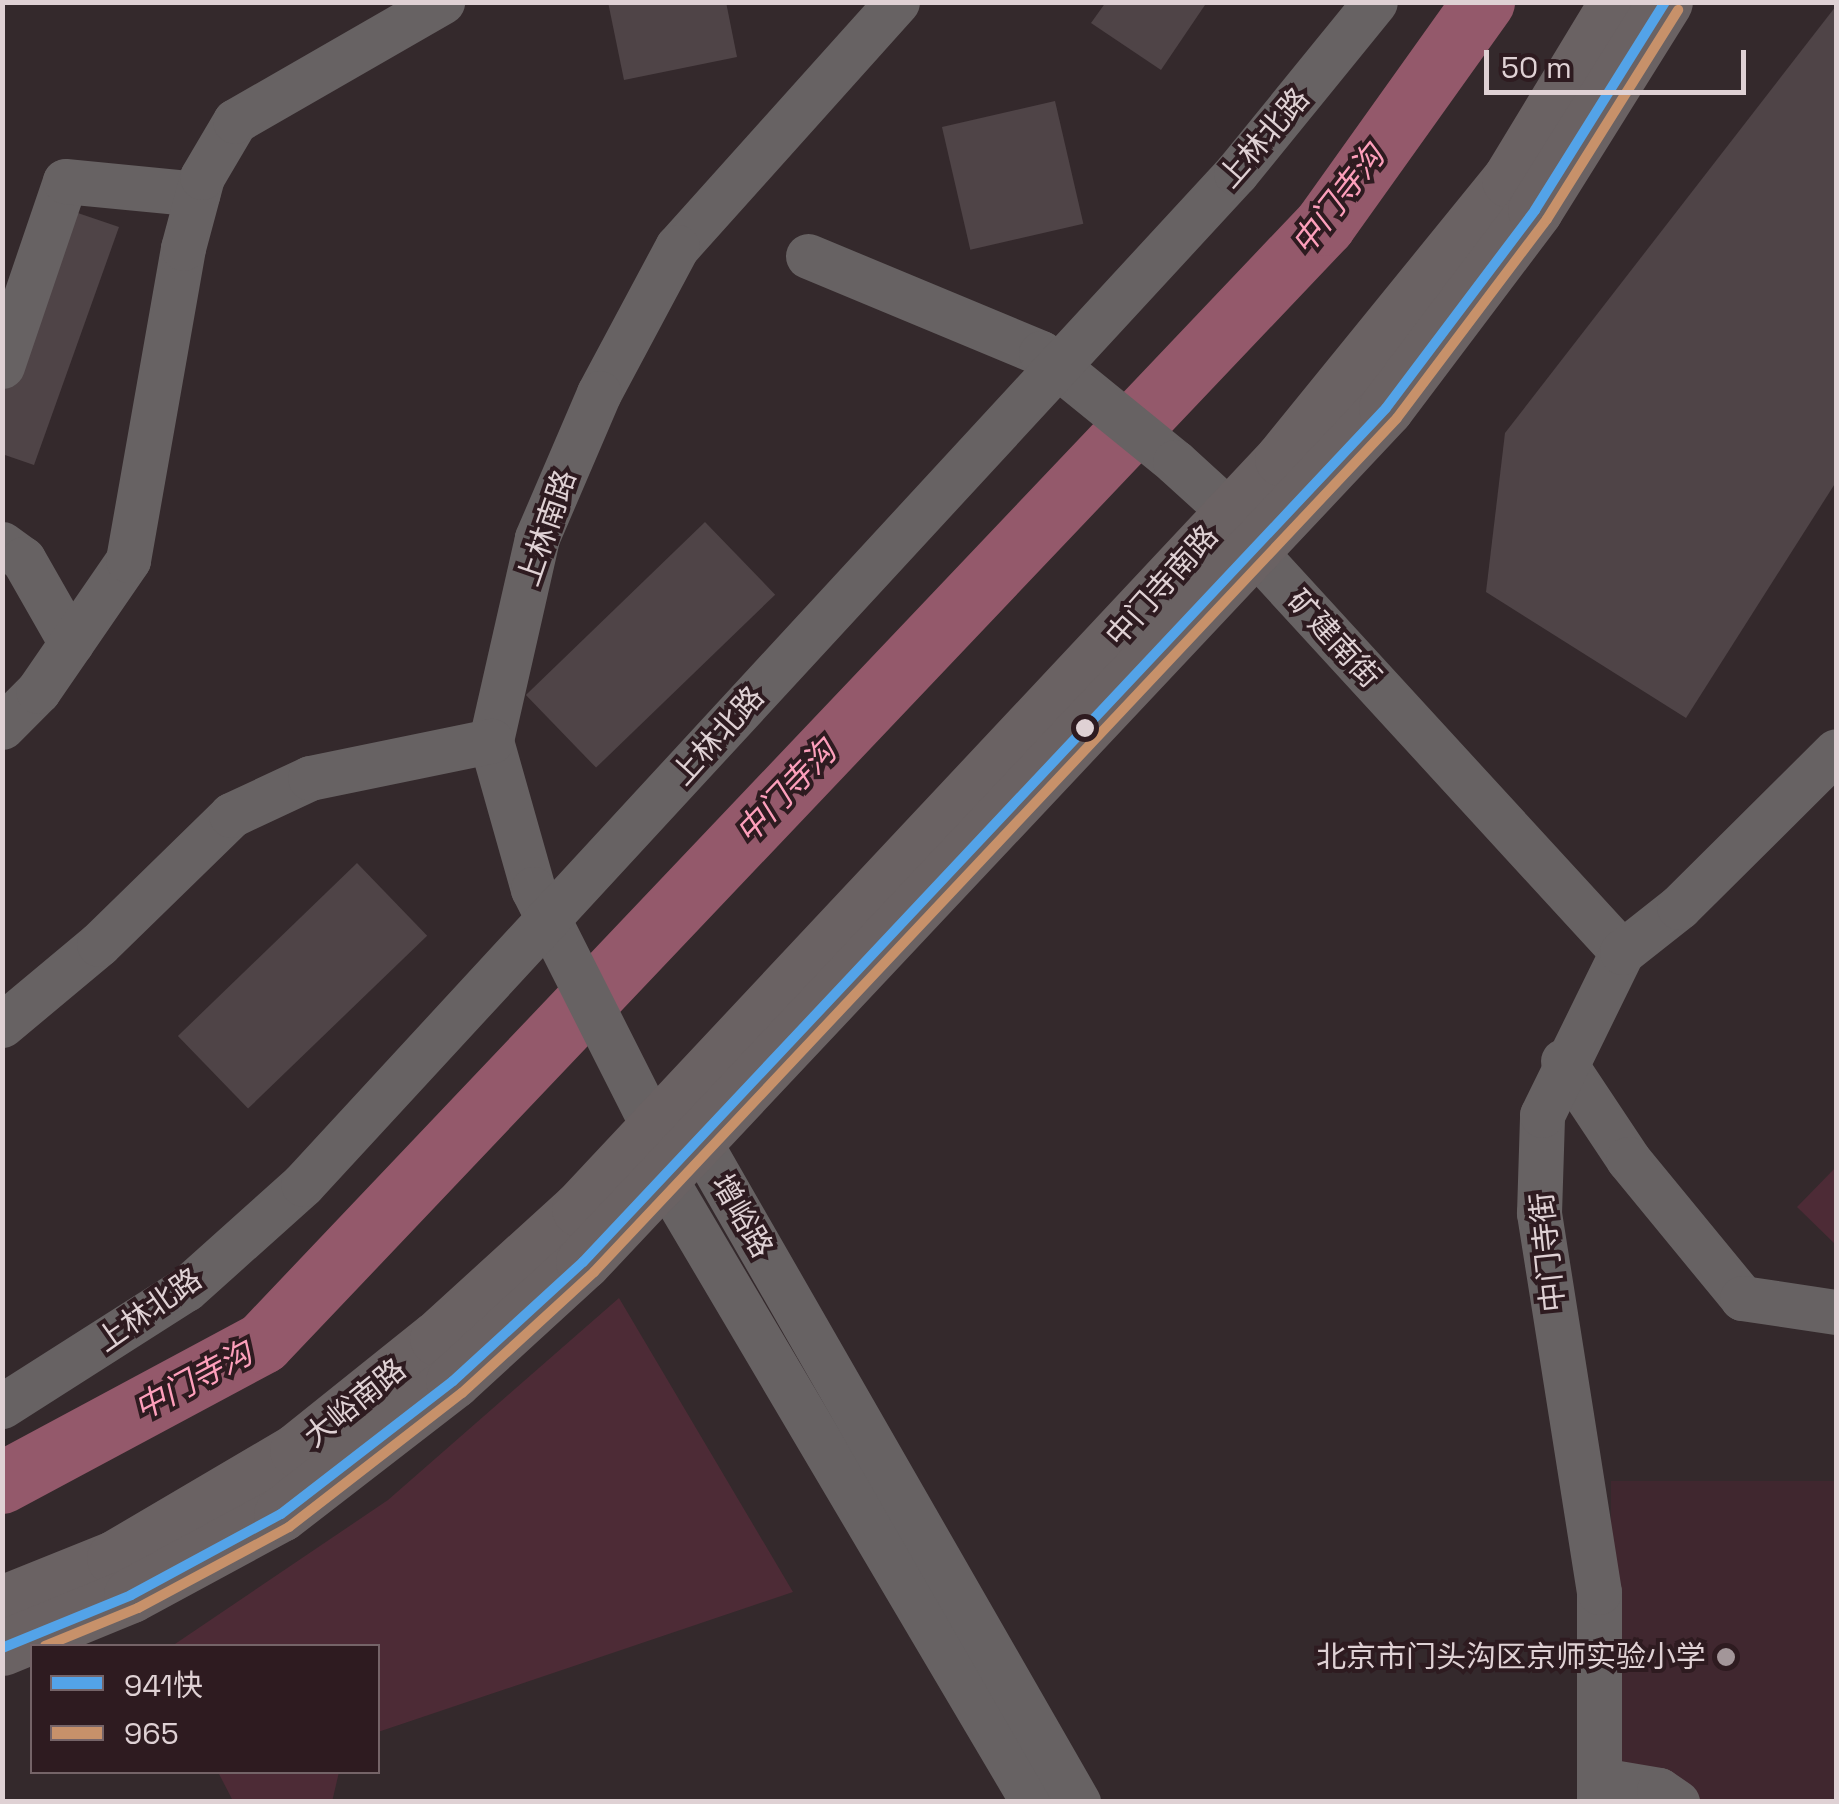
<!DOCTYPE html>
<meta charset="utf-8">
<style>
body{margin:0}
#map{position:relative;width:1839px;height:1804px;overflow:hidden;background:#34292c;font-family:"Space Grotesk","Noto Sans SC",sans-serif}
div>[style]{position:absolute}
.built>*{inset:0;background:#40272f;transform-origin:0 0}
.green>*{inset:0;background:#4d2b36}
.river>*{height:62px;margin:-31px;padding:0 31px;transform-origin:31px;border-radius:31px;background:#94596b}
.building>*{inset:0;background:#4f4447;transform-origin:0 0}
.minor>*{height:45px;margin:-22.5px;padding:0 22.5px;transform-origin:22.5px;border-radius:22.5px;background:#676263}
.major>*{height:55px;margin:-27.5px;padding:0 27.5px;transform-origin:27.5px;border-radius:27.5px;background:#6a6263}
.bus-1>*{height:10px;margin:-5px;padding:0 5px;transform-origin:5px;border-radius:5px;background:#53a3e8}
.bus-2>*{height:10px;margin:-5px;padding:0 5px;transform-origin:5px;border-radius:5px;background:#c7916a}
.dots>*{width:28px;height:28px;translate:-50% -50%;box-sizing:border-box;border:5px solid #2e1b20;border-radius:50%}
span{translate:-50% -50%;white-space:nowrap;text-align:center;line-height:1.15;-webkit-text-stroke:8px #2e1b20;paint-order:stroke}
.street-label{font-size:30px;color:#dfd1d4}
.poi-label{font-size:30px;color:#dfd1d4}
.right{translate:-100% -50%;text-align:right}
.water-label{font-size:32px;color:#fd9fbb;font-style:italic}
.frame{position:absolute;inset:0;border:5px solid #dfd1d4;pointer-events:none}
.legend{position:absolute;left:30px;top:1644px;width:350px;height:130px;box-sizing:border-box;background:#2e1b20;border:2px solid #756468;margin:0;padding:12px 18px;list-style:none;font-size:30px;color:#dfd1d4}
.legend li{display:flex;align-items:center;gap:20px;height:50px}
.legend b{width:50px;border:2px solid #756468}
.scale{position:absolute;left:1484px;top:50px;width:262px;height:45px;box-sizing:border-box;border:5px solid #dfd1d4;border-top:0;padding-left:12px;font-size:30px;line-height:35px;white-space:nowrap;color:#dfd1d4;-webkit-text-stroke:8px #2e1b20;paint-order:stroke}
</style>
<div id="map">
<div class="built">
<div style="left:1836px;top:1481px;width:320px;height:225px;rotate:90deg"></div>
</div>
<div class="green">
<div style="clip-path:polygon(1836px 1167px,1836px 1245px,1797px 1207px)"></div>
<div style="clip-path:polygon(619px 1298px,793px 1592px,378px 1732px,378px 1646px,172px 1646px,388px 1500px)"></div>
<div style="clip-path:polygon(218px 1772px,339px 1772px,332px 1802px,233px 1801px)"></div>
</div>
<div class="river">
<div style="left:2px;top:1483px;width:296px;rotate:-28.2deg"></div>
<div style="left:263px;top:1343px;width:1542px;rotate:-46.47deg"></div>
<div style="left:1325px;top:225px;width:274px;rotate:-54.5deg"></div>
</div>
<div class="building">
<div style="clip-path:polygon(608px 2px,726px 2px,737px 57px,624px 80px)"></div>
<div style="clip-path:polygon(1106px 2px,1207px 2px,1161px 70px,1091px 23px)"></div>
<div style="clip-path:polygon(1836px 6px,1836px 482px,1686px 718px,1486px 592px,1505px 433px)"></div>
<div style="left:1055px;top:101px;width:126px;height:116px;rotate:77deg"></div>
<div style="clip-path:polygon(69px 210px,119px 227px,34px 465px,2px 454px,2px 397px)"></div>
<div style="left:705px;top:522px;width:101px;height:249px;rotate:46deg"></div>
<div style="left:357px;top:863px;width:101px;height:249px;rotate:46deg"></div>
</div>
<div class="minor">
<div style="left:897px;top:2px;width:329px;rotate:131.9deg"></div>
<div style="left:677px;top:247px;width:166px;rotate:118.1deg"></div>
<div style="left:599px;top:393px;width:158px;rotate:113.2deg"></div>
<div style="left:537px;top:538px;width:208px;rotate:102.8deg"></div>
<div style="left:491px;top:741px;width:154px;rotate:74.2deg"></div>
<div style="left:533px;top:889px;width:264px;rotate:63.2deg"></div>
<div style="left:652px;top:1125px;width:50px;rotate:78.5deg"></div>
<div style="left:662px;top:1174px;width:729px;rotate:59.43deg"></div>
<div style="left:808px;top:256px;width:252px;rotate:22.6deg"></div>
<div style="left:1041px;top:353px;width:173px;rotate:39.1deg"></div>
<div style="left:1175px;top:462px;width:74px;rotate:42.3deg"></div>
<div style="left:1230px;top:512px;width:46px;rotate:58.4deg"></div>
<div style="left:1254px;top:551px;width:544px;rotate:47.46deg"></div>
<div style="left:2px;top:366px;width:195px;rotate:-71.2deg"></div>
<div style="left:65px;top:181px;width:133px;rotate:5.6deg"></div>
<div style="left:2px;top:544px;width:26px;rotate:36deg"></div>
<div style="left:23px;top:559px;width:97px;rotate:60.3deg"></div>
<div style="left:2px;top:727px;width:51px;rotate:-45deg"></div>
<div style="left:38px;top:691px;width:159px;rotate:-55.5deg"></div>
<div style="left:128px;top:560px;width:317px;rotate:-80deg"></div>
<div style="left:183px;top:248px;width:73px;rotate:-75deg"></div>
<div style="left:202px;top:177px;width:65px;rotate:-59.5deg"></div>
<div style="left:235px;top:121px;width:239px;rotate:-29.9deg"></div>
<div style="left:2px;top:1025px;width:126px;rotate:-39.9deg"></div>
<div style="left:99px;top:944px;width:185px;rotate:-44.3deg"></div>
<div style="left:231px;top:815px;width:87px;rotate:-25.1deg"></div>
<div style="left:310px;top:778px;width:185px;rotate:-11.6deg"></div>
<div style="left:1563px;top:1061px;width:118px;rotate:56.4deg"></div>
<div style="left:1628px;top:1159px;width:180px;rotate:50.6deg"></div>
<div style="left:1742px;top:1298px;width:95px;rotate:8.5deg"></div>
<div style="left:669px;top:1130px;width:29px;rotate:16deg"></div>
<div style="left:697px;top:1138px;width:766px;rotate:60.15deg"></div>
<div style="left:2px;top:1406px;width:218px;rotate:-32.5deg"></div>
<div style="left:186px;top:1289px;width:157px;rotate:-41.9deg"></div>
<div style="left:303px;top:1184px;width:1376px;rotate:-47.3deg"></div>
<div style="left:1236px;top:173px;width:220px;rotate:-50.9deg"></div>
<div style="left:1600px;top:1780px;width:60px;rotate:9.6deg"></div>
<div style="left:1659px;top:1790px;width:22px;rotate:34deg"></div>
<div style="left:1599px;top:1802px;width:210px;rotate:-90deg"></div>
<div style="left:1599px;top:1592px;width:384px;rotate:-99deg"></div>
<div style="left:1539px;top:1213px;width:98px;rotate:-88.2deg"></div>
<div style="left:1542px;top:1115px;width:182px;rotate:-63.9deg"></div>
<div style="left:1622px;top:952px;width:73px;rotate:-38.3deg"></div>
<div style="left:1679px;top:907px;width:221px;rotate:-44.8deg"></div>
</div>
<div class="major">
<div style="left:2px;top:1603px;width:121px;rotate:-21.9deg"></div>
<div style="left:114px;top:1558px;width:212px;rotate:-30.5deg"></div>
<div style="left:297px;top:1450px;width:179px;rotate:-38.7deg"></div>
<div style="left:437px;top:1338px;width:192px;rotate:-42.3deg"></div>
<div style="left:579px;top:1209px;width:1028px;rotate:-46.85deg"></div>
<div style="left:1282px;top:459px;width:360px;rotate:-50.9deg"></div>
<div style="left:1509px;top:180px;width:208px;rotate:-58.8deg"></div>
<div style="left:2px;top:1648px;width:139px;rotate:-22.3deg"></div>
<div style="left:131px;top:1595px;width:170px;rotate:-28.4deg"></div>
<div style="left:281px;top:1514px;width:217px;rotate:-37.7deg"></div>
<div style="left:453px;top:1381px;width:176px;rotate:-42.5deg"></div>
<div style="left:583px;top:1262px;width:1172px;rotate:-46.76deg"></div>
<div style="left:1386px;top:408px;width:248px;rotate:-53deg"></div>
<div style="left:1535px;top:210px;width:245px;rotate:-58deg"></div>
</div>
<div class="bus-1">
<div style="left:2px;top:1648px;width:139px;rotate:-22.3deg"></div>
<div style="left:131px;top:1595px;width:170px;rotate:-28.4deg"></div>
<div style="left:281px;top:1514px;width:217px;rotate:-37.7deg"></div>
<div style="left:453px;top:1381px;width:176px;rotate:-42.5deg"></div>
<div style="left:583px;top:1262px;width:1172px;rotate:-46.76deg"></div>
<div style="left:1386px;top:408px;width:248px;rotate:-53deg"></div>
<div style="left:1535px;top:210px;width:245px;rotate:-58deg"></div>
</div>
<div class="bus-2">
<div style="left:45px;top:1646px;width:100px;rotate:-22.2deg"></div>
<div style="left:138px;top:1608px;width:171px;rotate:-28.2deg"></div>
<div style="left:289px;top:1527px;width:219px;rotate:-37.8deg"></div>
<div style="left:462px;top:1393px;width:179px;rotate:-42.5deg"></div>
<div style="left:594px;top:1272px;width:1172px;rotate:-46.76deg"></div>
<div style="left:1397px;top:418px;width:249px;rotate:-53deg"></div>
<div style="left:1547px;top:219px;width:247px;rotate:-57.9deg"></div>
</div>
<div class="dots">
<div style="left:1085px;top:728px;background:#dfd1d4"></div>
<div style="left:1726px;top:1657px;background:#a39699"></div>
</div>
<div class="street-label">
<span style="left:1264px;top:138px;rotate:-49deg">上林北路</span>
<span style="left:547px;top:528px;rotate:-71deg">上林南路</span>
<span style="left:1162px;top:586px;rotate:-48deg">中门寺南路</span>
<span style="left:1334px;top:639px;rotate:47deg">矿建南街</span>
<span style="left:718px;top:736px;rotate:-48deg">上林北路</span>
<span style="left:742px;top:1216px;rotate:60deg">增峪路</span>
<span style="left:1548px;top:1252px;rotate:-96deg">中门寺街</span>
<span style="left:149px;top:1310px;rotate:-35deg">上林北路</span>
<span style="left:355px;top:1403px;rotate:-39deg">大峪南路</span>
</div>
<div class="poi-label">
<span class="right" style="left:1706px;top:1657px">北京市门头沟区京师实验小学</span>
</div>
<div class="water-label">
<span style="left:1338px;top:200px;rotate:-52deg">中门寺沟</span>
<span style="left:786px;top:792px;rotate:-46deg">中门寺沟</span>
<span style="left:193px;top:1381px;rotate:-28deg">中门寺沟</span>
</div>
<div class="frame"></div>
<ul class="legend">
<li><b style="height:12px;background:#53a3e8"></b>941快</li>
<li><b style="height:12px;background:#c7916a"></b>965</li>
</ul>
<div class="scale">50 m</div>
</div>
